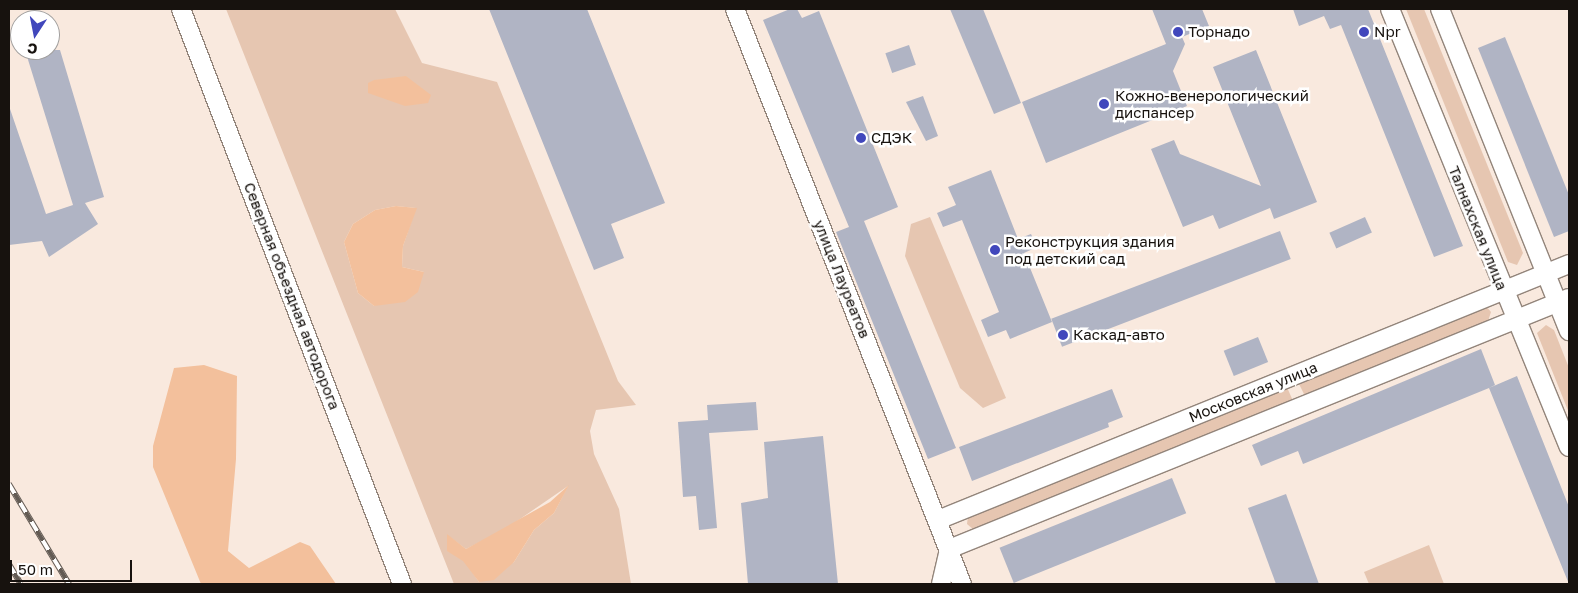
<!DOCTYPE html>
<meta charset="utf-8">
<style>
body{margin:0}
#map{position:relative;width:1578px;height:593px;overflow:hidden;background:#f9e9de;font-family:"Golos Text",sans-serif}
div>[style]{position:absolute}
.green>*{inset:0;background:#e6c6b1}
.water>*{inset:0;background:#f3c09c}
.building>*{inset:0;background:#b0b4c4;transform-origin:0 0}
.roads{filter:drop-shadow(1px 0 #93857b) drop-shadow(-1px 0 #93857b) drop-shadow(0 1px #93857b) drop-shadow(0 -1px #93857b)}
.tertiary>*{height:18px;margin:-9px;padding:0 9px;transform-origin:9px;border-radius:9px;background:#fff}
.rail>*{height:5.5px;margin-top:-2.75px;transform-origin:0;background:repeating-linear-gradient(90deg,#fff 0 11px,#635b54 0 22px);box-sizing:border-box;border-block:1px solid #635b54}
.dots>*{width:14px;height:14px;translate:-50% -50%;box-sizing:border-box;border:2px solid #fff;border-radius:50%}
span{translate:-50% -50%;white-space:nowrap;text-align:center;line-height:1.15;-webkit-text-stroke:5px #fff;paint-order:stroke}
.poi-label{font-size:15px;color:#17120e}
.left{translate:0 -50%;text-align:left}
.street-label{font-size:15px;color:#17120e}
.frame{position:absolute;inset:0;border:10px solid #17120e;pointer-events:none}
.north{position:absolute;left:10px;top:10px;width:50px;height:50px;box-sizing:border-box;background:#fff;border:1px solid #a2a09f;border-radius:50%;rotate:191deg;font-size:14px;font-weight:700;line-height:20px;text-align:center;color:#17120e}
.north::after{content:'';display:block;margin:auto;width:18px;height:22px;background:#4147bc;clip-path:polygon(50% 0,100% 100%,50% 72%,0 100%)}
.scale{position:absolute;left:10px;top:560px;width:122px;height:22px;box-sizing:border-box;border:2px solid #17120e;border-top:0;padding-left:6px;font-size:15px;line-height:18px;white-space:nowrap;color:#17120e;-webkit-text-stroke:4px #fff;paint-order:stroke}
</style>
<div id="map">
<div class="green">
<div style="clip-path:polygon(evenodd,226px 9px,395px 9px,422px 63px,497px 82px,618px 381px,636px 405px,596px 410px,590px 431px,594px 454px,619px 509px,631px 584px,454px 584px,226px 9px,396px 206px,416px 208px,403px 246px,402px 267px,424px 272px,374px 306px,358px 293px,344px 242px,353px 224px,375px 210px,396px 206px,226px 9px,568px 486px,554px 513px,534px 530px,514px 562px,479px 582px,447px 535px,466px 549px,504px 530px,568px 486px)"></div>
<div style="clip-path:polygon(1406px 9px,1424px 9px,1523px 253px,1517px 265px,1508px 262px)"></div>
<div style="clip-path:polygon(930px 217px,1006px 398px,983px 408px,960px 388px,905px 256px,911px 224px)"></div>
<div style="clip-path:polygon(1485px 305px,1491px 312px,1488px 321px,1305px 396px,1297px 380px)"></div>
<div style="clip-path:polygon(1546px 325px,1554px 330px,1569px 368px,1569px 413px,1537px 333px)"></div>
<div style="clip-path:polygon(1286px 385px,1293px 401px,974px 530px,967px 524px,968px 516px)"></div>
<div style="clip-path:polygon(1429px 545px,1444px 584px,1369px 584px,1364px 572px)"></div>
</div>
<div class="water">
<div style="clip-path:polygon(406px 76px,431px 95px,428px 103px,405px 106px,368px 93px,368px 83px,374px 80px)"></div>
<div style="clip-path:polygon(396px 206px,417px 208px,403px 246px,402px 267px,424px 272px,418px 292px,405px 302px,374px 306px,358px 293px,344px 242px,353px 224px,375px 210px)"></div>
<div style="clip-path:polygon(204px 365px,237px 376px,236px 459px,228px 551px,249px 568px,300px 542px,310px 546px,336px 584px,201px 584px,153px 467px,153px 446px,174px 368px)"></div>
<div style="clip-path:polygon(569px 485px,554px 513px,534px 530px,514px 562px,494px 580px,479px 582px,463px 561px,447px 551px,447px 534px,466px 549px,550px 502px)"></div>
</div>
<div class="building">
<div style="clip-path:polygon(489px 9px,587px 9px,665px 203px,611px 224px,624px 258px,594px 270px)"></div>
<div style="clip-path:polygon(790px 9px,797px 9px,802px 18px,819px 11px,898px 207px,864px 221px,956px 448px,928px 459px,836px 232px,849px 227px,763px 20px)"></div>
<div style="clip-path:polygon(950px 9px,983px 9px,1021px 103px,994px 114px)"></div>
<div style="clip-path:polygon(1152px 9px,1202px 9px,1209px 26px,1182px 37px,1185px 44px,1173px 71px,1187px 106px,1046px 163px,1022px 102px,1166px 44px)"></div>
<div style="clip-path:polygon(1293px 9px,1368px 9px,1463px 246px,1434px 257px,1341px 25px,1330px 29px,1324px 16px,1299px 26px)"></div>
<div style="clip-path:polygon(1505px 37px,1569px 195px,1569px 231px,1554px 237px,1478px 48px)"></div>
<div style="left:909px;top:45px;width:21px;height:25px;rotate:71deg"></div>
<div style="clip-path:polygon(25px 50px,60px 50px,104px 197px,85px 203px,98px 224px,49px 257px,42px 241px,9px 245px,9px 106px,46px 214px,73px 205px)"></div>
<div style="clip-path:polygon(1256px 50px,1317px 202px,1274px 219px,1270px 208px,1219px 229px,1213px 215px,1183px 227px,1151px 149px,1174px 140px,1180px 154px,1261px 186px,1213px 67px)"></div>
<div style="clip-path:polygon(923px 96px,938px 136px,926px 141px,906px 102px)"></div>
<div style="clip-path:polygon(991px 170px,1018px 239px,1031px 234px,1037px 247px,1024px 253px,1052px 322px,1010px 339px,1006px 330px,988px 337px,981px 320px,999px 312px,962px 220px,943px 227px,937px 213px,956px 205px,948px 187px)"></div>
<div style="left:1365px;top:217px;width:17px;height:39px;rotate:66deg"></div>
<div style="left:1280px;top:231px;width:30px;height:245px;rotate:69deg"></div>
<div style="left:1258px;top:337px;width:27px;height:37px;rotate:68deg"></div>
<div style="clip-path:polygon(1481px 349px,1495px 385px,1489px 388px,1517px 376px,1569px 507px,1569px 584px,1489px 388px,1303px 464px,1298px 451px,1261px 466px,1252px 445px)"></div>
<div style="clip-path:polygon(1112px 389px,1123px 417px,1108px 423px,1109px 427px,972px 481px,959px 447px)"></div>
<div style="clip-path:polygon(756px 402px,758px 430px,709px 433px,717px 528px,699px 530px,696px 496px,683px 497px,678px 422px,708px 420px,707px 405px)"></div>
<div style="clip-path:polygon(823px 436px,838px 584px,748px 584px,741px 503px,768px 498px,764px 442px)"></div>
<div style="left:1172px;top:478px;width:38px;height:186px;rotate:68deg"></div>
<div style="clip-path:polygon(1286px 494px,1319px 584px,1276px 584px,1248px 508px)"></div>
</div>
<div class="roads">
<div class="tertiary">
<div style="left:181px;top:9px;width:616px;rotate:68.98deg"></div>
<div style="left:735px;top:9px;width:618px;rotate:68.46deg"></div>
<div style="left:1390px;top:9px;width:473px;rotate:67.8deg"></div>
<div style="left:1440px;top:9px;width:347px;rotate:68.2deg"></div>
<div style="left:938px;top:520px;width:681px;rotate:-22.08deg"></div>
<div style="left:949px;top:549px;width:669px;rotate:-22.04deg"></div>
<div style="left:941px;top:584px;width:36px;rotate:-77deg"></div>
</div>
</div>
<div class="rail">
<div style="left:9px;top:484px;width:117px;rotate:59deg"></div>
<div style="left:9px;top:564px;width:23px;rotate:59deg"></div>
</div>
<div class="dots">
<div style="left:1178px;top:32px;background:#4147bc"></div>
<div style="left:1364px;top:32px;background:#4147bc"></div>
<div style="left:1104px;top:104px;background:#4147bc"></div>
<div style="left:861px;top:138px;background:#4147bc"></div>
<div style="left:995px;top:250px;background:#4147bc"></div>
<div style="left:1063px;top:335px;background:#4147bc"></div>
</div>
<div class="poi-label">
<span class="left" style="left:1188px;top:32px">Торнадо</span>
<span class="left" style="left:1374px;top:32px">Npr</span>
<span class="left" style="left:1115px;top:104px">Кожно-венерологический<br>диспансер</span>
<span class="left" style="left:871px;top:138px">СДЭК</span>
<span class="left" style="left:1005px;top:250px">Реконструкция здания<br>под детский сад</span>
<span class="left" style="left:1073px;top:335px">Каскад-авто</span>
</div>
<div class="street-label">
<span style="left:1478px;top:228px;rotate:68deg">Талнахская улица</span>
<span style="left:842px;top:279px;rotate:68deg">улица Лауреатов</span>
<span style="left:292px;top:296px;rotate:69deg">Северная объездная автодорога</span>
<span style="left:1253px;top:392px;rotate:-22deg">Московская улица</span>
</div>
<div class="frame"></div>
<div class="north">С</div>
<div class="scale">50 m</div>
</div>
